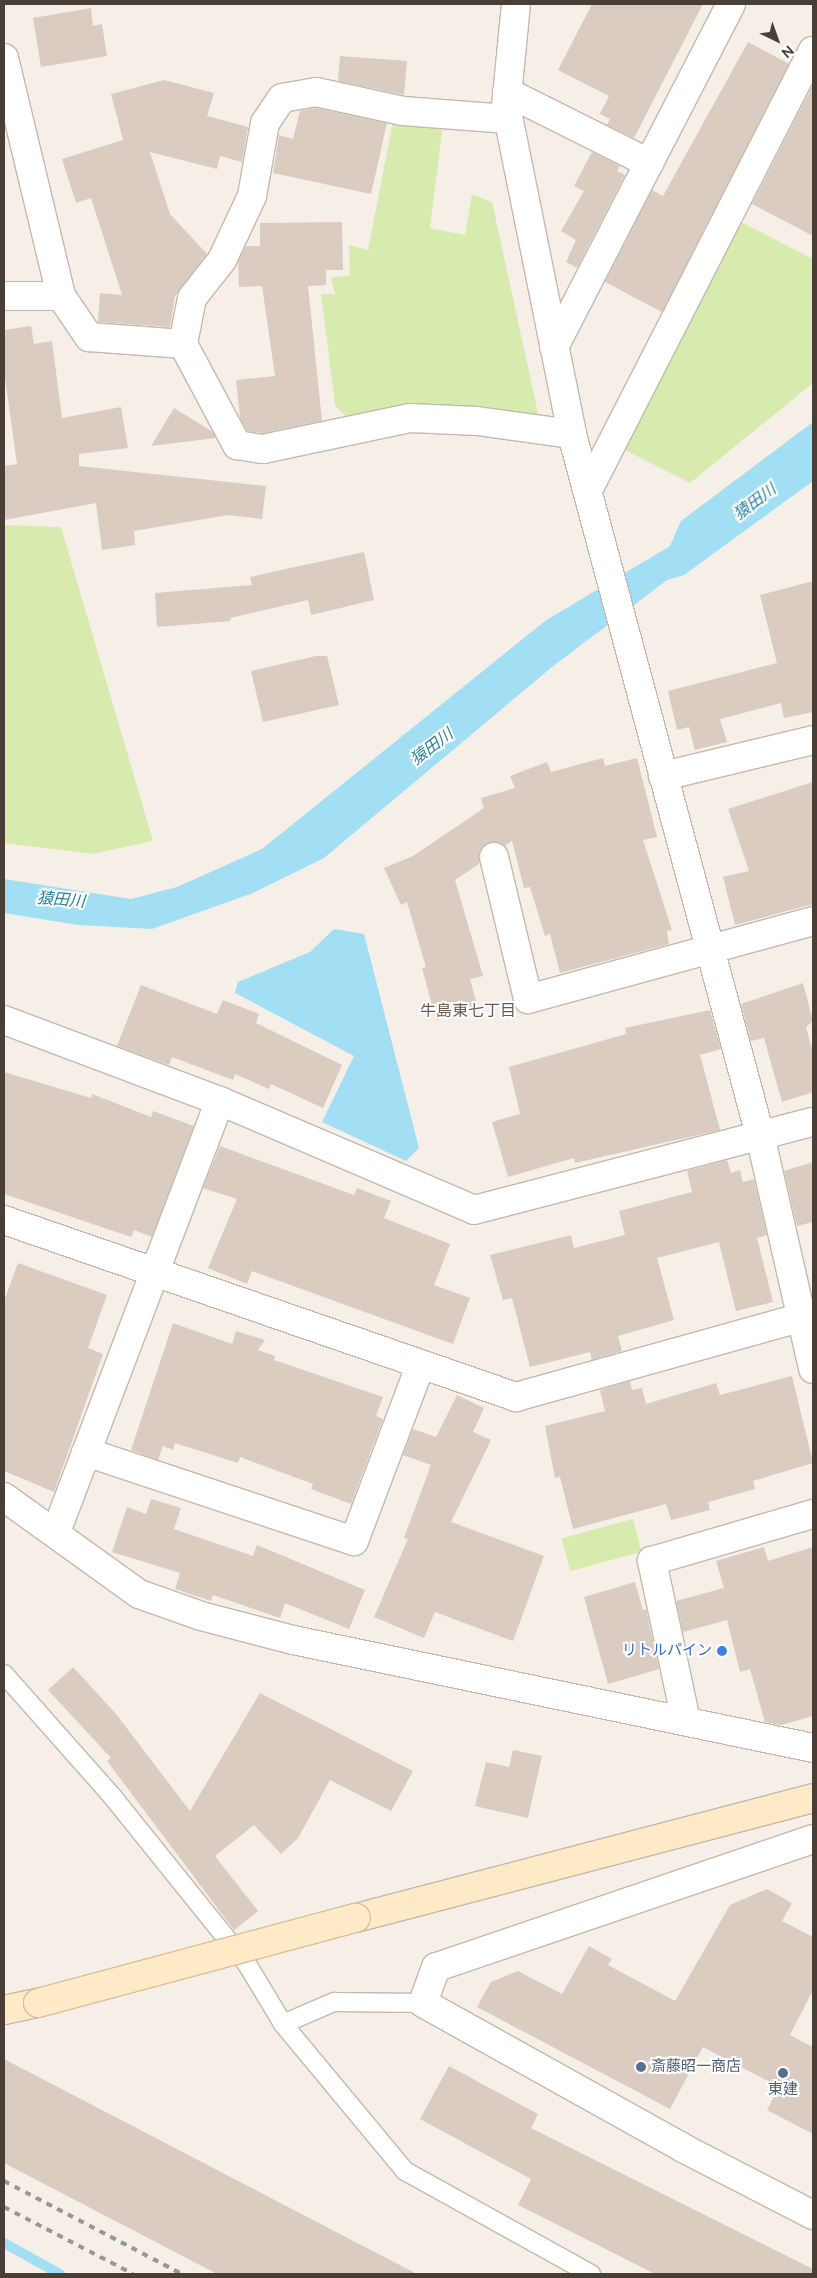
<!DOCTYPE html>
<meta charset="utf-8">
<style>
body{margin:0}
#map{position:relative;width:817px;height:2278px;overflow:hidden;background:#f5efe8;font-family:Figtree,"Noto Sans JP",sans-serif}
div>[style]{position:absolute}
.green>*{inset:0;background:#d8ebaf;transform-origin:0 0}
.water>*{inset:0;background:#a2def4}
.stream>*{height:10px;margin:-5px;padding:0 5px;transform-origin:5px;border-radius:5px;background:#a2def4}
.building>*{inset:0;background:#daccc0}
.roads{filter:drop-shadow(1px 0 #c4b8ad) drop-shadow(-1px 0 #c4b8ad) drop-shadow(0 1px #c4b8ad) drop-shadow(0 -1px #c4b8ad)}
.lane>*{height:18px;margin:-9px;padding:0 9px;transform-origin:9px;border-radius:9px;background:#fff}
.street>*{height:28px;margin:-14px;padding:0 14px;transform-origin:14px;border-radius:14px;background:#fff}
.secondary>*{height:28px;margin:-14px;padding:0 14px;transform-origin:14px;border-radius:14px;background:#ffeac8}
.rail>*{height:4px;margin-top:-2px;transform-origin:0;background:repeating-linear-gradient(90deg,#979797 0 6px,transparent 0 12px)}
.bridges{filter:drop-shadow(1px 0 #dabf98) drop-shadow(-1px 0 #dabf98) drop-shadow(0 1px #dabf98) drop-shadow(0 -1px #dabf98)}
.secondary-bridge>*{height:28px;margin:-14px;padding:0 14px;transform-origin:14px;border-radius:14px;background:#ffeac8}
.dots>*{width:14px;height:14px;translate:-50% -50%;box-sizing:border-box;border:2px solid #fff;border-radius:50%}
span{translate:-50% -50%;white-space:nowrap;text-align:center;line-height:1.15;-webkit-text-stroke:4px #fff;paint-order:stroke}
.shop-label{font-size:15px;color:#366cbe}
.right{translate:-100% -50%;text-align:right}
.service-label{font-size:15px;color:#4e5e75}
.left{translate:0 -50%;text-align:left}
.water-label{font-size:16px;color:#267ea1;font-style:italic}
.neighbourhood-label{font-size:16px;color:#6c5b4d}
.frame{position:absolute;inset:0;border:5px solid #493f36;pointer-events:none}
.north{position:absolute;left:752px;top:15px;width:50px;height:50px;-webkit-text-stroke:4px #fff;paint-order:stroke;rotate:138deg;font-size:14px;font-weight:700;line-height:20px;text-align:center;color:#493f36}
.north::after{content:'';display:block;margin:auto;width:18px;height:22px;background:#493f36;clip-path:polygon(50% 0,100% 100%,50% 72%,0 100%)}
</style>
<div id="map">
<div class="green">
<div style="clip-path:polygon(393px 121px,443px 125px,430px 228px,465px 235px,472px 194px,492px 202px,540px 422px,347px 418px,335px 405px,321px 294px,335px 294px,331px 277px,350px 276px,349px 245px,368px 250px)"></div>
<div style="clip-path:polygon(741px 222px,813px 259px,813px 383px,690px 483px,621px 448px)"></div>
<div style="clip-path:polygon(4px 525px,61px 527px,153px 841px,93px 854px,4px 843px)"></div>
<div style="left:633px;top:1519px;width:34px;height:74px;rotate:75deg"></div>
</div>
<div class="water">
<div style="clip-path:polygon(813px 422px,813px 481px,684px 575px,667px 580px,552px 667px,324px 858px,253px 893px,152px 929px,78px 925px,4px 913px,4px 879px,131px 899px,177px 887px,262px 849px,545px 621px,670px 546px,681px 521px)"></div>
<div style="clip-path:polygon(334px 929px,364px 934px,419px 1148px,406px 1161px,322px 1122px,354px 1056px,235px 993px,238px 982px,310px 952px)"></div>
</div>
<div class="stream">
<div style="left:4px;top:2243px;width:64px;rotate:29deg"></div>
</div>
<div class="building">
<div style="clip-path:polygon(592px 4px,703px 4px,634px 138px,607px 125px,610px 119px,600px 114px,609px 96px,558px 70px)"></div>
<div style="clip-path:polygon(91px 8px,93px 26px,102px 24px,107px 56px,41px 67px,33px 18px)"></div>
<div style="clip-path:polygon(748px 42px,789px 64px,662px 312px,605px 282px,652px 190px,663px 196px)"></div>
<div style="clip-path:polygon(340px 56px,407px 61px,404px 95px,338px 81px)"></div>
<div style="clip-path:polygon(164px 80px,214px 93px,207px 116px,248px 127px,242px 162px,220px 156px,217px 169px,150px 152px,170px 214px,207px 254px,175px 296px,170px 327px,98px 322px,100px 293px,122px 295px,91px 198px,76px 203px,62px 159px,123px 140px,111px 94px)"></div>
<div style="clip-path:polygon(813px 85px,813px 236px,752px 204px)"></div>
<div style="clip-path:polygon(316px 108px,387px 123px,371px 194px,273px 173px,279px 135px,293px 139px,300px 111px)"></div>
<div style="clip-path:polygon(592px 152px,620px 166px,617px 171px,625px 175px,577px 268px,566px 262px,576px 240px,561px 231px,584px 191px,574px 186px)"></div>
<div style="clip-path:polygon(342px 222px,343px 270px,326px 270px,326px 285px,308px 286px,322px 421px,263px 433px,247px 431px,240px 418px,236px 380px,275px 376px,262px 286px,239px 287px,238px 262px,246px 246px,260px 246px,260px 223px)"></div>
<div style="clip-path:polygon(31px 326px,34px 344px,52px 341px,62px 418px,121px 407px,128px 448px,79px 454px,79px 466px,266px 486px,262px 519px,228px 515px,134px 531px,135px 545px,102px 550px,96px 503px,4px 520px,4px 466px,17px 464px,4px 371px,4px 330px)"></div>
<div style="clip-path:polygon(174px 408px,213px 432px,216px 438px,151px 446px)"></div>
<div style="clip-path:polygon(364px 552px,374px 600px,311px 615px,308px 600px,230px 618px,231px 621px,157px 627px,155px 593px,252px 585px,250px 577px)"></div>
<div style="clip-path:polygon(813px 581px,813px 712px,784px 718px,781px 703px,720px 719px,727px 742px,695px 750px,689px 727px,677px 730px,668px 691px,777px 663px,760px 595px)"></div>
<div style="clip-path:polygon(316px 656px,327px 656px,339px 705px,263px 722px,251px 671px)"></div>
<div style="clip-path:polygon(603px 758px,605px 766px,637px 758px,657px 837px,643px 840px,672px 930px,667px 931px,669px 944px,560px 973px,550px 934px,545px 936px,530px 887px,524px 888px,512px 841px,505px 846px,490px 842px,479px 852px,479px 864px,455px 880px,483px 976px,470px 979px,478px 1009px,436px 1020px,422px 968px,426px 967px,407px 902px,401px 905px,384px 868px,413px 856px,484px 808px,481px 798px,515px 788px,510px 776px,547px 762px,551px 772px)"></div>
<div style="clip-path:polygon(813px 782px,813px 904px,735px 925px,723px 877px,749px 871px,728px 809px)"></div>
<div style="clip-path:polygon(803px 983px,813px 1021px,806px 1027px,813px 1053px,813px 1092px,782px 1102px,764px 1038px,751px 1041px,741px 1004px)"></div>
<div style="clip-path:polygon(141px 985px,217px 1014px,223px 1000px,259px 1014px,256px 1023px,342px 1065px,323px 1108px,271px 1084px,269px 1089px,235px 1074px,233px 1080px,172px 1057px,169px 1065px,117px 1046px)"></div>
<div style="clip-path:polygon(710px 1010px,721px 1049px,700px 1055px,720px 1130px,575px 1163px,574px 1158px,508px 1177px,492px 1122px,520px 1114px,509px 1067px,626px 1034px,625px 1028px)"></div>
<div style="clip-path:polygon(4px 1072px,91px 1098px,92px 1094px,151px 1117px,153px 1111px,194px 1126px,152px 1237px,134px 1230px,131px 1237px,4px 1194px)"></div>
<div style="clip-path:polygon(220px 1146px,354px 1195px,357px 1188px,391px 1201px,384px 1218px,450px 1244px,434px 1285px,470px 1298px,453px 1344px,252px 1271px,247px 1284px,208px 1268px,237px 1199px,203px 1188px)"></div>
<div style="clip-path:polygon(727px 1160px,731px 1173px,740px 1170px,743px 1182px,754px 1179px,767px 1235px,757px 1238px,773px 1302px,736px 1311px,719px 1242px,657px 1258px,674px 1320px,618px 1336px,622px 1351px,592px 1360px,590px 1352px,530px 1367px,512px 1298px,503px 1300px,490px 1255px,571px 1235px,574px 1248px,625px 1235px,619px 1211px,692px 1192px,687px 1171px)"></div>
<div style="clip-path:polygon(813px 1162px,813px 1222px,797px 1226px,784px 1171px)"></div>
<div style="clip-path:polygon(18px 1263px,107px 1295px,88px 1348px,103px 1354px,54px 1492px,4px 1471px,4px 1301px)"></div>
<div style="clip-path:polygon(173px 1323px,232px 1344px,236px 1331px,265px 1340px,258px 1350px,275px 1356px,274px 1360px,383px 1397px,376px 1416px,383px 1419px,351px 1504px,311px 1489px,313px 1484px,240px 1457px,238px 1463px,175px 1443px,173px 1450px,163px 1446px,158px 1460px,131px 1450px)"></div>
<div style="clip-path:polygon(792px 1376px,813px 1463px,753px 1481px,755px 1489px,708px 1502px,710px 1510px,671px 1520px,666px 1504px,573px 1529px,560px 1477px,555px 1478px,545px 1426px,605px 1411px,600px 1390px,630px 1381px,632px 1390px,642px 1388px,646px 1404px,716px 1383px,720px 1395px)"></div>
<div style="clip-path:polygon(457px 1395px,484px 1408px,473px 1432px,491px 1440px,451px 1522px,544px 1556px,513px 1641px,435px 1612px,424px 1638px,374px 1617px,408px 1539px,404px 1538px,431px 1465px,403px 1455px,413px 1429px,436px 1437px)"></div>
<div style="clip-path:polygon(151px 1499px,181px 1508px,174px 1529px,253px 1556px,257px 1545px,365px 1590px,349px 1629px,285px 1603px,280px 1618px,213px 1595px,211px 1601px,175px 1589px,180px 1573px,112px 1552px,127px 1507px,146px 1514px)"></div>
<div style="clip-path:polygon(764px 1547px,768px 1561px,813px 1547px,813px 1716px,781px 1725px,765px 1722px,750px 1669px,740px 1672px,727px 1620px,683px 1632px,676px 1601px,724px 1588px,716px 1561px)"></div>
<div style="clip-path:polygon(635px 1582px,643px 1610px,646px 1609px,659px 1669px,608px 1684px,584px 1597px)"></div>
<div style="clip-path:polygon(73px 1667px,116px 1714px,190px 1811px,260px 1693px,413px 1771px,391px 1811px,330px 1780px,298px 1838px,281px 1854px,254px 1825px,215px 1856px,258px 1911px,234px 1930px,107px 1761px,111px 1758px,48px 1690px)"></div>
<div style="clip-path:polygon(513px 1750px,542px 1756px,528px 1818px,475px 1806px,486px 1762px,509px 1767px)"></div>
<div style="clip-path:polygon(767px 1889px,792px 1903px,782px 1921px,813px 1937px,813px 1990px,790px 2035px,813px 2047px,813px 2134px,767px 2110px,779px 2087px,703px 2047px,670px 2109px,477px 2007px,491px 1982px,518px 1971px,562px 1994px,589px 1946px,612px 1959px,608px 1965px,675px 2001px,730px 1905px)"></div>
<div style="clip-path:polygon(4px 2059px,417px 2274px,217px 2274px,4px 2163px)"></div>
<div style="clip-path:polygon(449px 2066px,538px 2114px,531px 2128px,813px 2269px,813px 2274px,655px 2274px,518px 2205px,531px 2179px,420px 2119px)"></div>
</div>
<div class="roads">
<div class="lane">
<div style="left:4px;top:1674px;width:163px;rotate:48.5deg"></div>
<div style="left:112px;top:1796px;width:216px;rotate:51.2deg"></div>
<div style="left:247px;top:1964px;width:70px;rotate:59deg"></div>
<div style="left:283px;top:2024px;width:191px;rotate:50.3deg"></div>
<div style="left:405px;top:2171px;width:213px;rotate:29deg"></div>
<div style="left:283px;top:2024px;width:56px;rotate:-23.3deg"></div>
<div style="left:334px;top:2002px;width:89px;rotate:0.6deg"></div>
</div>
<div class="street">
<div style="left:516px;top:4px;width:102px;rotate:95.6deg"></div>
<div style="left:506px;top:106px;width:335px;rotate:78.6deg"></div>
<div style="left:572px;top:434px;width:726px;rotate:74.99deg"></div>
<div style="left:760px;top:1135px;width:240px;rotate:77.2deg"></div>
<div style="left:4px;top:58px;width:245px;rotate:76.5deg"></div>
<div style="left:61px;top:296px;width:50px;rotate:55.7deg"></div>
<div style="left:89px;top:337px;width:94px;rotate:4.3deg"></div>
<div style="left:183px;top:344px;width:115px;rotate:61.9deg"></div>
<div style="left:237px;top:445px;width:26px;rotate:9deg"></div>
<div style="left:263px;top:449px;width:150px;rotate:-11.9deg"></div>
<div style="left:410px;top:418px;width:67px;rotate:2.6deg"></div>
<div style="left:477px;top:421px;width:96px;rotate:7.8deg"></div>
<div style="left:507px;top:92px;width:159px;rotate:26.6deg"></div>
<div style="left:4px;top:296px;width:57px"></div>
<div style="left:183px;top:344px;width:47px;rotate:-78.9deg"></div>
<div style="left:192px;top:298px;width:48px;rotate:-51.7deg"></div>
<div style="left:222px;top:260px;width:71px;rotate:-64.9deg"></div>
<div style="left:252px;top:196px;width:74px;rotate:-79.9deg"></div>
<div style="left:265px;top:123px;width:30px;rotate:-56deg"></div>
<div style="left:282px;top:98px;width:35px;rotate:-10deg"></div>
<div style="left:316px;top:92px;width:89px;rotate:12.3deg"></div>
<div style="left:403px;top:111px;width:105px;rotate:4.4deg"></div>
<div style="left:554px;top:347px;width:386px;rotate:-62.7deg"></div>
<div style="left:589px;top:488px;width:491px;rotate:-62.9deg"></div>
<div style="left:663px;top:776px;width:154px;rotate:-13.5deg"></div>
<div style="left:494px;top:857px;width:146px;rotate:76.5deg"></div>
<div style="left:528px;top:999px;width:295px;rotate:-15.3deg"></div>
<div style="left:4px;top:1020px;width:231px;rotate:20.6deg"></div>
<div style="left:220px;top:1101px;width:276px;rotate:23.2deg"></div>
<div style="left:474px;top:1210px;width:350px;rotate:-14.6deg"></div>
<div style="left:4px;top:1220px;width:542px;rotate:19.07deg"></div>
<div style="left:516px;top:1397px;width:308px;rotate:-15.6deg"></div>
<div style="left:86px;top:1452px;width:282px;rotate:18.4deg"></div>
<div style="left:354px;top:1541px;width:189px;rotate:-69.3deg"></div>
<div style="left:4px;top:1497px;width:166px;rotate:35.7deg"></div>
<div style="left:139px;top:1594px;width:66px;rotate:19.5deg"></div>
<div style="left:201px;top:1616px;width:95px;rotate:14.6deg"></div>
<div style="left:293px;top:1640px;width:531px;rotate:11.73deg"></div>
<div style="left:56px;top:1532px;width:461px;rotate:-69.2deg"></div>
<div style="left:686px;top:1721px;width:164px;rotate:-102deg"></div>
<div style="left:652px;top:1561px;width:168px;rotate:-16.3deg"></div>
<div style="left:813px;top:1839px;width:398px;rotate:161.2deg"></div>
<div style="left:436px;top:1967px;width:38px;rotate:110deg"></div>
<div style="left:423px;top:2003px;width:298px;rotate:29.1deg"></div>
<div style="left:683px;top:2148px;width:146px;rotate:27.3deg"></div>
</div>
<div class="secondary">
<div style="left:356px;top:1918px;width:472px;rotate:-14.7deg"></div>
<div style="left:4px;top:2010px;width:35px;rotate:-12deg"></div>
</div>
</div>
<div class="rail">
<div style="left:4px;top:2181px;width:201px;rotate:27.6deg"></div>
<div style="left:4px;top:2207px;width:145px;rotate:27.4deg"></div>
</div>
<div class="bridges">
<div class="secondary-bridge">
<div style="left:38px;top:2003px;width:329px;rotate:-15deg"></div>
</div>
</div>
<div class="dots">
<div style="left:722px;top:1651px;background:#3f7fe0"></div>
<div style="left:641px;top:2067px;background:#5c6f8a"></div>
<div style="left:783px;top:2073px;background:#5c6f8a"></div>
</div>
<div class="shop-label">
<span class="right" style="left:712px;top:1651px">リトルパイン</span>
</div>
<div class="service-label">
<span class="left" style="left:651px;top:2067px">斎藤昭一商店</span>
<span style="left:783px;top:2090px">東建</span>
</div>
<div class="water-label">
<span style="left:755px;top:502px;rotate:-37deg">猿田川</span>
<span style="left:432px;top:747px;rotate:-37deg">猿田川</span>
<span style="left:61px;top:900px;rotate:5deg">猿田川</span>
</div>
<div class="neighbourhood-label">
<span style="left:468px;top:1011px">牛島東七丁目</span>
</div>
<div class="frame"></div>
<div class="north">N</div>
</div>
